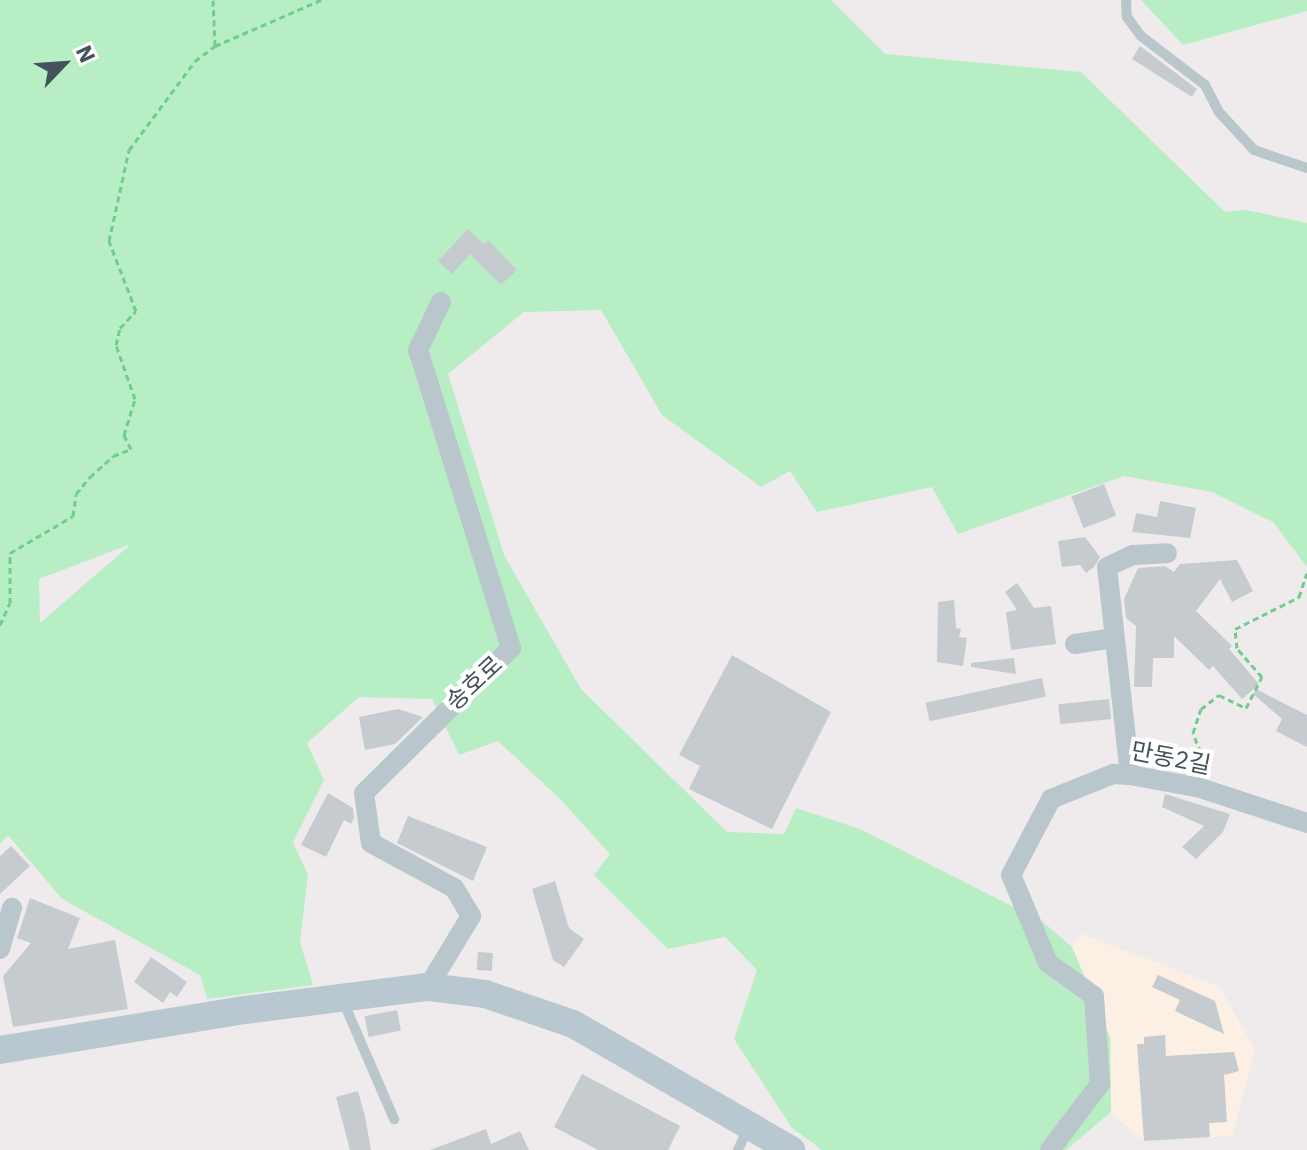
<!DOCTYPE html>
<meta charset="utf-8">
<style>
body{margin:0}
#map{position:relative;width:1307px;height:1150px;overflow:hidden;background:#efebec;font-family:"IBM Plex Sans","Noto Sans KR",sans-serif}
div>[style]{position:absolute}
.commercial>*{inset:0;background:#fbf0e3}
.green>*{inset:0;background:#b8eec4}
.building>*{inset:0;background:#c5cbcf;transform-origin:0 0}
.path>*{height:3px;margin-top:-1.5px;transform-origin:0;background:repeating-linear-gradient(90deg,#70cc8f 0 6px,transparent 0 10px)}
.service>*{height:10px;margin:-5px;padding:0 5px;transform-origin:5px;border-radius:5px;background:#b9c6cc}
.minor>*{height:20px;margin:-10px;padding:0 10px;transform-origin:10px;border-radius:10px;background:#b9c6cc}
.secondary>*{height:28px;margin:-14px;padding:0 14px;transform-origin:14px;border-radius:14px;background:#b9c8d0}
span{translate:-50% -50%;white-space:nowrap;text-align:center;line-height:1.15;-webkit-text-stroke:8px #fff;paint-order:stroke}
.street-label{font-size:24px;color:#445359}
.north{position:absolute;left:24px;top:24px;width:80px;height:80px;-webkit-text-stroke:6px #fff;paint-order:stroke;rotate:65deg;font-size:22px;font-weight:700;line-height:32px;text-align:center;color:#445359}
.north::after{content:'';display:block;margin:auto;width:28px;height:36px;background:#445359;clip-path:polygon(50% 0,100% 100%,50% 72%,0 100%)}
</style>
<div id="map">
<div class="commercial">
<div style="clip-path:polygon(1081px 934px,1219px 986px,1255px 1050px,1232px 1136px,1144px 1141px,1111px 1113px,1110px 1037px,1072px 947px)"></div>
</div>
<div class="green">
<div style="clip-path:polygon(evenodd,0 0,831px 0,885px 54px,1081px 72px,1225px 212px,1246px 210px,1307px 223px,1307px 567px,1273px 522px,1212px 492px,1124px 476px,958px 534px,932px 487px,817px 512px,790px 471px,761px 487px,662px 415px,601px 310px,524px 312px,448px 374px,504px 555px,581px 689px,727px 832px,784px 834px,796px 808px,860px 829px,1043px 922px,1072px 947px,1110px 1037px,1111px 1112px,1066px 1150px,822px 1150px,792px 1128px,734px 1039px,757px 970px,725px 937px,668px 949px,594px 875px,610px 854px,560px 799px,498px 741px,459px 755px,432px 699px,359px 697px,307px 743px,324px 780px,293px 842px,308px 875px,300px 942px,313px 985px,207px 999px,200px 975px,62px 899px,8px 835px,0 844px,0 0,128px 545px,129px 546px,40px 623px,39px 579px,128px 545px)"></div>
<div style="clip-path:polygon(1141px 0,1307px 0,1307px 11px,1183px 45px)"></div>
</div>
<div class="building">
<div style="clip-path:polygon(1140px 46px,1197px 89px,1192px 97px,1132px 59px)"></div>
<div style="clip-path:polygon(468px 229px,484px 244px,488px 240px,517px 270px,501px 285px,470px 254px,452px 274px,438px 261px)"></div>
<div style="left:1104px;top:484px;width:34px;height:35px;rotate:69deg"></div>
<div style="clip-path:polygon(1160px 501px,1196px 508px,1190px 538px,1132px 532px,1136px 513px,1157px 517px)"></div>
<div style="clip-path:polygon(1085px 537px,1100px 557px,1094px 567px,1086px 573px,1080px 565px,1062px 567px,1058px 541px)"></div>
<div style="clip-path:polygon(1237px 560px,1253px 591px,1232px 602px,1220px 579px,1196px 611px,1232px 646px,1229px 649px,1259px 684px,1242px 699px,1213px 666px,1209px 670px,1174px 636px,1174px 658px,1153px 658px,1152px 687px,1134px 687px,1136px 626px,1126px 618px,1124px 599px,1138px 568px,1165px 566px,1174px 572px,1180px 564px)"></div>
<div style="clip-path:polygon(1017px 583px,1034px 608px,1051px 606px,1056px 644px,1011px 650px,1006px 612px,1017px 610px,1005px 592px)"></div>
<div style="clip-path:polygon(954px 600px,956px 628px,961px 629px,959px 637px,967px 638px,963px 666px,937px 662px,938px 602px)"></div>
<div style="clip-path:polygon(732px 655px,831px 712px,772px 829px,689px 789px,700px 766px,679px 755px)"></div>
<div style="clip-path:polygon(1014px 658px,1016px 674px,971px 667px,971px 663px)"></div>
<div style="left:1042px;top:678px;width:19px;height:119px;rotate:78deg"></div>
<div style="clip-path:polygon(1256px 689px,1307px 715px,1307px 747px,1276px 731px,1282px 719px,1253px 694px)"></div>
<div style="left:1109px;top:699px;width:20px;height:51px;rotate:84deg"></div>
<div style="clip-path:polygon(398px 709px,423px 717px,395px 744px,365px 750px,359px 717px)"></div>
<div style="clip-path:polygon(328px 793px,353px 808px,354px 818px,351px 824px,344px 820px,326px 857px,301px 845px)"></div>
<div style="clip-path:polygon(1165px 794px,1230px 814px,1223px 832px,1196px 859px,1182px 847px,1204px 826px,1162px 807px)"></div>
<div style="clip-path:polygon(408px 816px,487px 847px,473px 881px,397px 843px)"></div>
<div style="clip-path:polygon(11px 846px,30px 866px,0 894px,0 856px)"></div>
<div style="clip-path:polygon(555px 881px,569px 928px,584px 939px,564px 967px,553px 960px,532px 889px)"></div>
<div style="clip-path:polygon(30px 898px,80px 918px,68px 949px,115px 940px,128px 1009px,13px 1027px,3px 976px,31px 943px,17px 938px)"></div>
<div style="left:478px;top:952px;width:15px;height:18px;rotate:4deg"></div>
<div style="clip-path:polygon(151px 957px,187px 982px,177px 997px,170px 992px,163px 1003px,134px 982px)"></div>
<div style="clip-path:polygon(1158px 975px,1215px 1001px,1224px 1034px,1175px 1011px,1180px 1000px,1152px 987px)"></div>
<div style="left:397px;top:1010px;width:21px;height:33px;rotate:79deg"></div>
<div style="clip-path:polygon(1165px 1035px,1166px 1056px,1234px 1052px,1239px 1071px,1224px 1075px,1227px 1122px,1209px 1123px,1210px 1137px,1144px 1141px,1137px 1044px,1144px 1044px,1144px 1037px)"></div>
<div style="clip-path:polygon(582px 1074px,680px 1126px,668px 1150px,598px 1150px,554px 1127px)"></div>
<div style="clip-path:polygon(358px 1091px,365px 1117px,371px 1150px,350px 1150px,336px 1097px)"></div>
<div style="clip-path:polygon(486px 1129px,491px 1144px,520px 1131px,529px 1150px,430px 1150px)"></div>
</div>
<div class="path">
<div style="left:213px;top:0;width:46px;rotate:87.5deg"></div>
<div style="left:0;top:625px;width:24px;rotate:-66deg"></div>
<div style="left:10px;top:603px;width:50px;rotate:-90deg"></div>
<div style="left:10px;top:553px;width:73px;rotate:-30.4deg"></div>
<div style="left:73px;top:516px;width:22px;rotate:-82deg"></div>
<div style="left:76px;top:494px;width:22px;rotate:-51deg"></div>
<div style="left:90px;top:477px;width:31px;rotate:-42deg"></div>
<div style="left:113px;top:456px;width:19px;rotate:-21deg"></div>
<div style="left:131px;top:449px;width:16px;rotate:-117deg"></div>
<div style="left:124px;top:435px;width:38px;rotate:-73deg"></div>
<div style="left:135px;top:399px;width:57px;rotate:-109.4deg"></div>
<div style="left:116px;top:345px;width:17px;rotate:-77deg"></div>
<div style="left:120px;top:328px;width:23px;rotate:-47deg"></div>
<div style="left:136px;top:311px;width:75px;rotate:-111.1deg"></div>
<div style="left:109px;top:241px;width:93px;rotate:-77.6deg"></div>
<div style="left:129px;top:150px;width:111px;rotate:-53.4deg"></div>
<div style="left:195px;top:61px;width:25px;rotate:-37deg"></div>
<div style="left:215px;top:46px;width:116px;rotate:-23.5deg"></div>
<div style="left:1208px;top:771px;width:41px;rotate:-111.5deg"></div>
<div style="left:1193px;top:733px;width:25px;rotate:-72deg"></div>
<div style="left:1201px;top:709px;width:23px;rotate:-38deg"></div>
<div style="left:1219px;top:695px;width:30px;rotate:26deg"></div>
<div style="left:1246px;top:708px;width:35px;rotate:-63deg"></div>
<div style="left:1262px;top:677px;width:38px;rotate:-131deg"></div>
<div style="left:1237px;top:648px;width:19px;rotate:-96deg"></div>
<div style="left:1235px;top:629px;width:72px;rotate:-26.6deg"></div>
<div style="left:1299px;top:597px;width:25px;rotate:-72deg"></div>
</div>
<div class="service">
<div style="left:1126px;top:0;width:17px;rotate:87deg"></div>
<div style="left:1127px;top:17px;width:24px;rotate:54deg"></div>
<div style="left:1141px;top:36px;width:81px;rotate:37.4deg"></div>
<div style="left:1205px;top:85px;width:29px;rotate:63deg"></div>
<div style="left:1218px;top:111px;width:53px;rotate:47.3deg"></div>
<div style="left:1254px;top:150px;width:56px;rotate:18.8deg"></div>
<div style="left:343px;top:1001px;width:129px;rotate:66.6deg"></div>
<div style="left:738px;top:1150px;width:24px;rotate:-66deg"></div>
</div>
<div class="minor">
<div style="left:1075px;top:644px;width:38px;rotate:-9deg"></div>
<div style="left:1130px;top:775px;width:209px;rotate:-96.3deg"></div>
<div style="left:1107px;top:567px;width:29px;rotate:-25deg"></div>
<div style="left:1133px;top:555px;width:34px;rotate:-3deg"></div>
<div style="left:0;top:949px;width:43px;rotate:-73.7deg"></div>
<div style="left:428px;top:987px;width:83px;rotate:-58.8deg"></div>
<div style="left:471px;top:916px;width:33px;rotate:-121deg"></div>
<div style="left:454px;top:888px;width:94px;rotate:-151.5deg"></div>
<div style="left:371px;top:843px;width:50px;rotate:-98deg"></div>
<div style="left:364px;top:793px;width:206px;rotate:-44.6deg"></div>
<div style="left:511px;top:648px;width:312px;rotate:-107.3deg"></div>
<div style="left:418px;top:350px;width:53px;rotate:-64.4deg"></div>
<div style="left:1050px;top:1150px;width:83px;rotate:-52.9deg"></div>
<div style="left:1100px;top:1084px;width:88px;rotate:-93.9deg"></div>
<div style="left:1094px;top:996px;width:57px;rotate:-144.3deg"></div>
<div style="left:1048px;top:963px;width:95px;rotate:-112.8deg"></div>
<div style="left:1011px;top:875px;width:86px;rotate:-62.2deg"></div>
<div style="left:1051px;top:799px;width:67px;rotate:-22deg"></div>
<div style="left:1113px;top:774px;width:17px;rotate:3deg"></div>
<div style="left:1130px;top:775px;width:68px;rotate:10.2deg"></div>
<div style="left:1197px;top:787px;width:116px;rotate:18.1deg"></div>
</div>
<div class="secondary">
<div style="left:0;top:1050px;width:248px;rotate:-9.3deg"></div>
<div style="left:245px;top:1010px;width:184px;rotate:-7.2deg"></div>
<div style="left:428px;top:987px;width:57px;rotate:7deg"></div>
<div style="left:485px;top:994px;width:93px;rotate:18.8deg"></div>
<div style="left:573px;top:1024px;width:252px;rotate:30deg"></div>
</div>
<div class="street-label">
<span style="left:474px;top:683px;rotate:-43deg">송호로</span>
<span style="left:1171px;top:758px;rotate:11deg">만동2길</span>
</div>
<div class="north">N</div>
</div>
